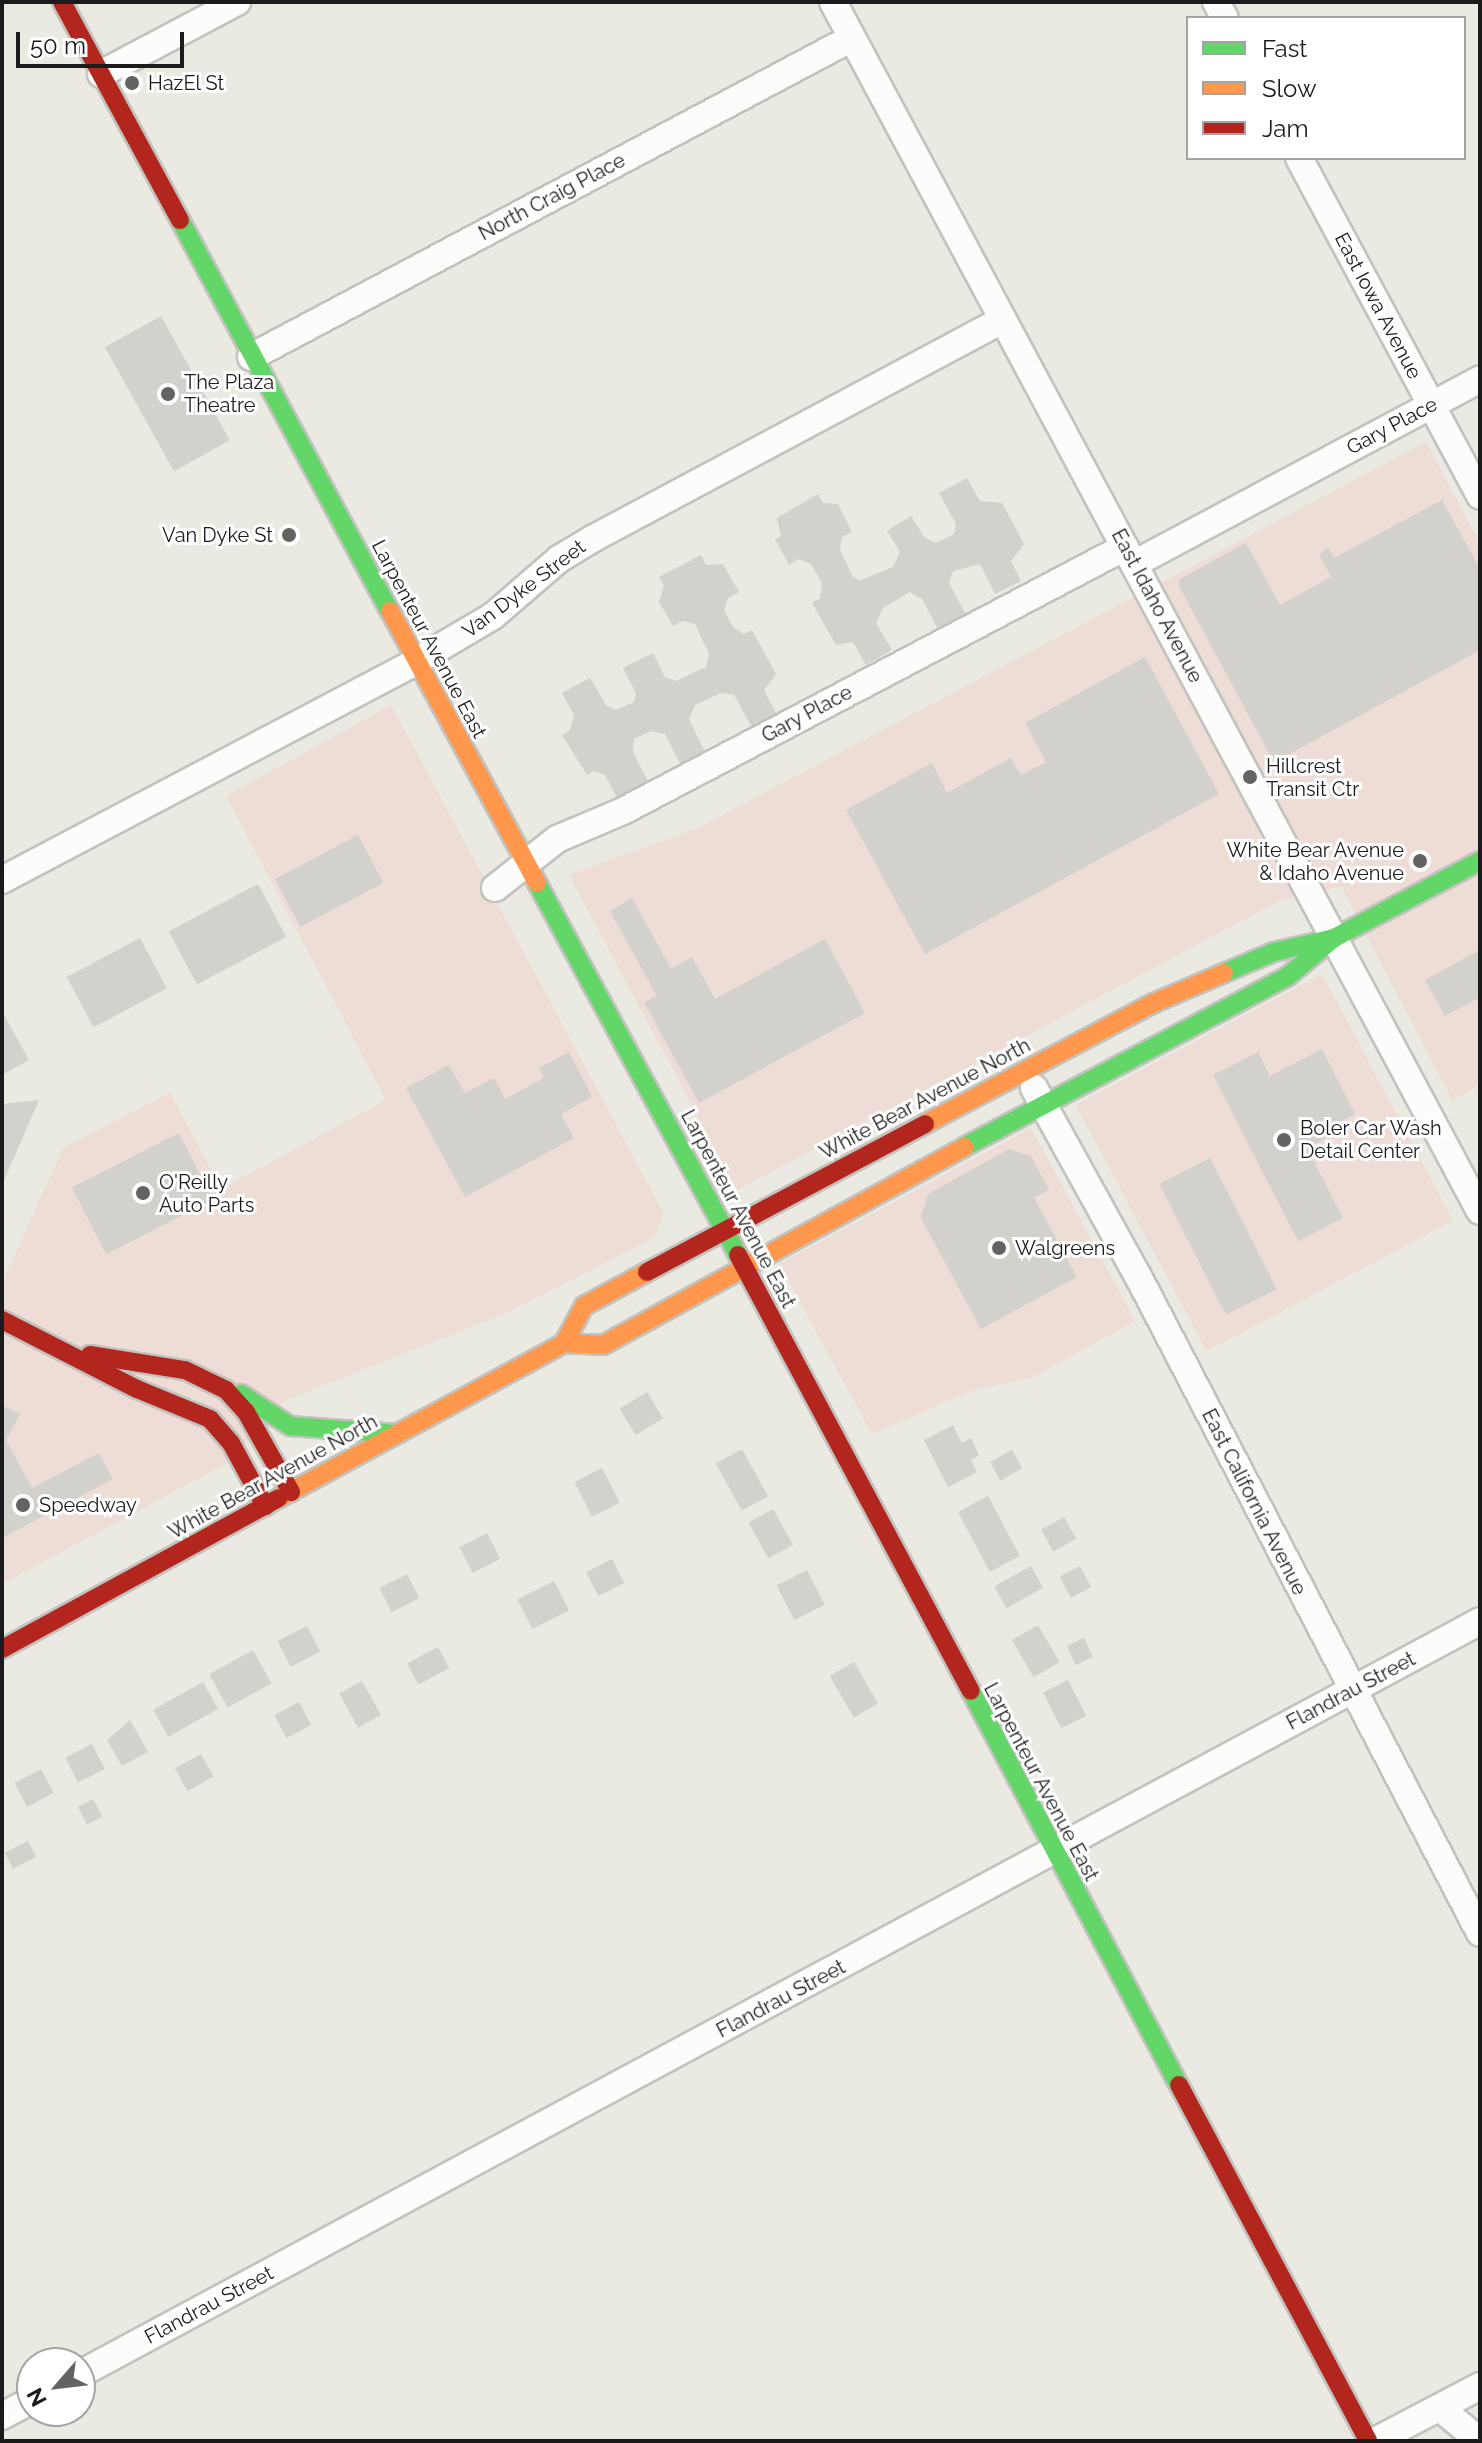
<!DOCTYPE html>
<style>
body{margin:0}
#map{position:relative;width:1482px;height:2443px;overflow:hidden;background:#eae9e2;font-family:Raleway,sans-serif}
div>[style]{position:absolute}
.commercial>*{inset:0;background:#edddd6;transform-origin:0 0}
.building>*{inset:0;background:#d2d1cb;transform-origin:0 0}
.roads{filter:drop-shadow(2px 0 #c2c2bf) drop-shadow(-2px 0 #c2c2bf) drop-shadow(0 2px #c2c2bf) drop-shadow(0 -2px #c2c2bf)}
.street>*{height:26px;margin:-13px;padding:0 13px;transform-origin:13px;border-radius:13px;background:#fcfcfb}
.fast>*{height:18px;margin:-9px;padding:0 9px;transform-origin:9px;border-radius:9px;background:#63d668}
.slow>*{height:18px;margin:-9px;padding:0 9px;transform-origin:9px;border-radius:9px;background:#ff974d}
.jam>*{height:18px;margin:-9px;padding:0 9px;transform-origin:9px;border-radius:9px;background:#b3261e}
.dots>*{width:22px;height:22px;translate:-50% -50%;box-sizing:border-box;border:4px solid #fff;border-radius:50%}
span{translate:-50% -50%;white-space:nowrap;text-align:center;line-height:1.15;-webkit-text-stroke:6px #fff;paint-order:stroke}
.poi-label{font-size:20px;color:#1b1b1b}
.left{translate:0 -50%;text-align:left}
.right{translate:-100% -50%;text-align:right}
.street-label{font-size:20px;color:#1b1b1b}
.frame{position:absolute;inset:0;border:4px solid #1b1b1b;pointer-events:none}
.legend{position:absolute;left:1186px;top:16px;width:280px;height:144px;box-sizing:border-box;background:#fff;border:2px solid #a4a4a4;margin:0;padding:10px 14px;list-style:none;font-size:24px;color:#1b1b1b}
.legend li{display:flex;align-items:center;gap:16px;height:40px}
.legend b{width:40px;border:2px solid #a4a4a4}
.north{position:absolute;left:16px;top:2347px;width:80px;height:80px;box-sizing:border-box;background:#fff;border:2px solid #a4a4a4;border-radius:50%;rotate:242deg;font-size:22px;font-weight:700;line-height:32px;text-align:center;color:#1b1b1b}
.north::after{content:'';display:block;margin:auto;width:28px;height:36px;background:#636361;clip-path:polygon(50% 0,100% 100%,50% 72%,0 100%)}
.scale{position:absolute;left:16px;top:32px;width:168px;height:36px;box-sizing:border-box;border:4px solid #1b1b1b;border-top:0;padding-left:10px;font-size:24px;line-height:28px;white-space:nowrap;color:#1b1b1b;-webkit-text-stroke:6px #fff;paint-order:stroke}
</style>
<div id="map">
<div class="commercial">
<div style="clip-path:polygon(1426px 442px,1480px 544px,1480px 1085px,1452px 1100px,1341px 886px,1281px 900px,737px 1190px,569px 875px,698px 828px)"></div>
<div style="clip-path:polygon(391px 705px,664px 1214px,653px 1238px,509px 1312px,284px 1401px,225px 1464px,2px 1584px,2px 1283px,63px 1148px,170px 1093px,221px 1189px,386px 1100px,226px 796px)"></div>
<div style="left:1322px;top:974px;width:279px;height:279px;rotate:62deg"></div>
<div style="clip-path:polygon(1031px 1128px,1135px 1321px,1031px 1378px,973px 1390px,872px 1434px,779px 1264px)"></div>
</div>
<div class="building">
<div style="left:161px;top:316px;width:142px;height:64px;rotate:61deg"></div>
<div style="clip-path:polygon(967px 478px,980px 501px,1002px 503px,1024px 544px,1011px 561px,1021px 581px,995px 594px,980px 564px,953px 571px,949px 583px,969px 620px,941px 635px,922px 599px,910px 592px,883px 608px,876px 623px,892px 650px,866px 665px,853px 642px,836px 645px,812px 603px,820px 598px,822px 583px,811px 564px,799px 559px,789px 565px,775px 539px,781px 536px,777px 518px,818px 494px,823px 503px,838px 504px,852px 532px,842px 537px,840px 550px,853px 577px,861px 580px,893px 567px,900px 552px,887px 531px,911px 516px,925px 538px,936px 543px,954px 534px,956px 524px,939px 493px)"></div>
<div style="clip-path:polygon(1442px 500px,1480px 569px,1480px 650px,1280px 759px,1270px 755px,1179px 586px,1180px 579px,1246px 543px,1280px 605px,1331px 577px,1319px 554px,1328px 548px,1334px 558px)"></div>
<div style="clip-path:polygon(701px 555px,706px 565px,723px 564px,739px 592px,728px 598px,724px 611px,734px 628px,744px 634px,752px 630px,776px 674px,764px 690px,776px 713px,751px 726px,734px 695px,721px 693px,695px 705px,689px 719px,708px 758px,683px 770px,665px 734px,651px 731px,634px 739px,633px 752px,649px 783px,618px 800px,605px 775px,594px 771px,587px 775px,562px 735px,570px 730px,574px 715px,562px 693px,590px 678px,606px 705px,616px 710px,634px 702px,636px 693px,623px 668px,653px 653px,665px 677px,676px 681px,706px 667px,709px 654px,695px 624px,683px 621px,673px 626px,659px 602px,664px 586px,659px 577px)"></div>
<div style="clip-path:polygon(1145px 657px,1219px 794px,925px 954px,846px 810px,932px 763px,947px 793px,1011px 758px,1021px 775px,1046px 762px,1025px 723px)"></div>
<div style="left:358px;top:835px;width:54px;height:94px;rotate:62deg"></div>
<div style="left:258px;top:884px;width:60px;height:101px;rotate:62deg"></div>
<div style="clip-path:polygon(632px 898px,671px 969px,692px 957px,715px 999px,825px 939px,865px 1013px,699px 1103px,644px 1002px,657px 996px,610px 911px)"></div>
<div style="left:140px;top:938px;width:57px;height:83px;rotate:62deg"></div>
<div style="clip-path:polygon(1480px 950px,1480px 997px,1445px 1016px,1425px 980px)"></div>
<div style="clip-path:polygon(2px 1011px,29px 1060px,2px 1075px)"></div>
<div style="clip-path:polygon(1322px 1049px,1355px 1114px,1334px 1125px,1338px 1132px,1307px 1148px,1343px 1218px,1298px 1241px,1213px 1075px,1258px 1052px,1270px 1076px)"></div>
<div style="clip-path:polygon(569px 1052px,592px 1097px,561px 1114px,574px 1138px,465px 1197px,406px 1088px,449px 1065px,465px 1093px,494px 1078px,505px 1099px,544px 1078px,539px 1068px)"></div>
<div style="clip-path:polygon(39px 1100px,2px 1185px,2px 1104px)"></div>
<div style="left:179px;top:1133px;width:75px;height:120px;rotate:63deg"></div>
<div style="clip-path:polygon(1009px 1149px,1031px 1156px,1049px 1190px,1034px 1198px,1077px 1277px,981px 1329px,921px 1218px,928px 1194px)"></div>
<div style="left:1210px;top:1158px;width:147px;height:57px;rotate:63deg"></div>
<div style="left:647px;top:1392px;width:31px;height:32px;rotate:59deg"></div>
<div style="clip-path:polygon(2px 1405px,20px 1414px,6px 1440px,32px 1488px,99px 1453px,113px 1479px,2px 1538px)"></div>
<div style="clip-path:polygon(953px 1425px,962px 1443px,971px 1438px,979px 1455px,971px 1460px,977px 1472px,948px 1487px,924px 1440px)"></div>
<div style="left:742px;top:1449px;width:54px;height:30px;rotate:61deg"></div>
<div style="left:1012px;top:1450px;width:21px;height:25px;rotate:61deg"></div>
<div style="left:602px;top:1468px;width:39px;height:31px;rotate:63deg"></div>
<div style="left:988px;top:1496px;width:68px;height:34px;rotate:62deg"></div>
<div style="left:773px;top:1509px;width:41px;height:28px;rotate:61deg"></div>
<div style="left:1064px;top:1517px;width:25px;height:26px;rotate:61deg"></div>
<div style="left:487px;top:1533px;width:29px;height:31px;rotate:63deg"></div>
<div style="left:612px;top:1559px;width:27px;height:29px;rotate:63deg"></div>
<div style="left:1031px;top:1566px;width:25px;height:42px;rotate:61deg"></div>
<div style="left:1080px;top:1566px;width:24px;height:23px;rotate:62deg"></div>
<div style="left:807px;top:1570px;width:39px;height:34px;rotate:63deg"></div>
<div style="left:407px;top:1574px;width:27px;height:31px;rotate:63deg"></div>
<div style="left:554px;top:1581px;width:33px;height:41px;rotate:63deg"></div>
<div style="left:1038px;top:1625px;width:43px;height:30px;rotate:60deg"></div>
<div style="left:307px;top:1626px;width:29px;height:33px;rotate:63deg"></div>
<div style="left:1084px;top:1638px;width:21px;height:19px;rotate:65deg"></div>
<div style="left:438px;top:1647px;width:24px;height:35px;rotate:62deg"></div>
<div style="left:253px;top:1650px;width:38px;height:50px;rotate:61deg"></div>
<div style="left:854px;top:1662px;width:48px;height:28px;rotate:60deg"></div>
<div style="left:1068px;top:1680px;width:40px;height:28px;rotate:63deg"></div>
<div style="left:362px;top:1681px;width:39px;height:26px;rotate:61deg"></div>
<div style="left:203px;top:1682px;width:31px;height:57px;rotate:61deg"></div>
<div style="left:299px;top:1702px;width:26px;height:28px;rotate:62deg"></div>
<div style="clip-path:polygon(130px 1720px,148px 1752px,122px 1766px,107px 1740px)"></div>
<div style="left:92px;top:1744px;width:28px;height:30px;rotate:63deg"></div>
<div style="left:201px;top:1754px;width:26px;height:30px;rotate:61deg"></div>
<div style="left:41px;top:1769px;width:27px;height:30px;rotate:62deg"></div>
<div style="left:93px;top:1799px;width:20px;height:17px;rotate:63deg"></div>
<div style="left:28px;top:1841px;width:18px;height:26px;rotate:63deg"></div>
</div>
<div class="roads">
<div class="street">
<div style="left:833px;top:2px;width:1371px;rotate:61.85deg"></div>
<div style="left:1216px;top:2px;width:18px;rotate:61deg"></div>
<div style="left:101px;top:74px;width:154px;rotate:-27.9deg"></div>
<div style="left:1299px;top:158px;width:383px;rotate:61.8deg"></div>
<div style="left:251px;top:357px;width:680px;rotate:-27.96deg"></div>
<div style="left:1134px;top:564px;width:392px;rotate:-28.1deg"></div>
<div style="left:2px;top:880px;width:467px;rotate:-27.8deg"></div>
<div style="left:415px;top:662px;width:91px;rotate:-30.5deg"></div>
<div style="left:493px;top:616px;width:87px;rotate:-40.8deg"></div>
<div style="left:559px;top:559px;width:41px;rotate:-31deg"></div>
<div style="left:594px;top:538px;width:463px;rotate:-28.1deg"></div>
<div style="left:495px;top:888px;width:79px;rotate:-38.3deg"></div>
<div style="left:557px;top:839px;width:72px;rotate:-23deg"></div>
<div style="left:623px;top:811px;width:567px;rotate:-27.74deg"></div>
<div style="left:1034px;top:1088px;width:217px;rotate:61.1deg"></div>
<div style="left:1139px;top:1278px;width:738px;rotate:62.5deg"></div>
<div style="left:80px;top:2374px;width:1590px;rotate:-28.27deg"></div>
<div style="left:1440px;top:2408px;width:52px;rotate:39.5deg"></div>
<div style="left:2px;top:2416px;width:34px;rotate:-28deg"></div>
<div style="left:1375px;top:2441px;width:119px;rotate:-27.6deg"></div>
</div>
<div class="fast">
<div style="left:180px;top:220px;width:444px;rotate:61.8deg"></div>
<div style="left:537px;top:883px;width:423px;rotate:61.6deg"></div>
<div style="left:1224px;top:973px;width:54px;rotate:-22.8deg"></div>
<div style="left:1274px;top:952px;width:62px;rotate:-13.1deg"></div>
<div style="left:964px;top:1147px;width:366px;rotate:-27.8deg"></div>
<div style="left:1288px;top:976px;width:60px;rotate:-39.6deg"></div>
<div style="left:1334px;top:938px;width:165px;rotate:-27.8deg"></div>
<div style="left:241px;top:1394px;width:59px;rotate:33.1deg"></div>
<div style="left:290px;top:1426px;width:107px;rotate:4.3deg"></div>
<div style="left:971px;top:1691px;width:446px;rotate:62.2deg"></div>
</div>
<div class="slow">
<div style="left:390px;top:611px;width:309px;rotate:61.6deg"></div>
<div style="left:925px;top:1124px;width:259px;rotate:-27.9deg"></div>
<div style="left:1154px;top:1003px;width:76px;rotate:-23.2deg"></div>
<div style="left:564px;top:1343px;width:39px;rotate:3deg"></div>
<div style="left:603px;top:1345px;width:412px;rotate:-28.7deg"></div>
<div style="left:279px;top:1498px;width:324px;rotate:-28.5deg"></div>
<div style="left:564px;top:1343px;width:42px;rotate:-61.6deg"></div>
<div style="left:584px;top:1306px;width:72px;rotate:-28.4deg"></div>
</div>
<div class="jam">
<div style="left:62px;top:2px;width:248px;rotate:61.6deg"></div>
<div style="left:738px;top:1255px;width:494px;rotate:61.9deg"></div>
<div style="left:647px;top:1272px;width:315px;rotate:-28deg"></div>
<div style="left:2px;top:1320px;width:152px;rotate:27.1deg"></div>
<div style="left:137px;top:1389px;width:79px;rotate:22.3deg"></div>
<div style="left:210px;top:1419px;width:32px;rotate:49deg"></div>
<div style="left:231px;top:1443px;width:72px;rotate:61.6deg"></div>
<div style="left:90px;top:1355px;width:96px;rotate:9deg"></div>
<div style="left:185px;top:1370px;width:46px;rotate:26deg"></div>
<div style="left:226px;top:1390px;width:30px;rotate:48deg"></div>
<div style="left:246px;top:1412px;width:92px;rotate:60.6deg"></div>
<div style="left:2px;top:1649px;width:315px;rotate:-28.6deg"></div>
<div style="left:1179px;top:2085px;width:403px;rotate:62deg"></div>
</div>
</div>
<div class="dots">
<div style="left:132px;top:83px;background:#636361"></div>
<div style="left:168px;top:394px;background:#636361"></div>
<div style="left:289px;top:535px;background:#636361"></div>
<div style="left:1250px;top:777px;background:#636361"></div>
<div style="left:1420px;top:861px;background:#636361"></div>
<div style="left:1284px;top:1140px;background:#636361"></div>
<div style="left:143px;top:1193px;background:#636361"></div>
<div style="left:999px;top:1248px;background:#636361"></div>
<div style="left:23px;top:1505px;background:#636361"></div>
</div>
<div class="poi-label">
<span class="left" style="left:148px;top:83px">HazEl St</span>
<span class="left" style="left:184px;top:394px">The Plaza<br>Theatre</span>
<span class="right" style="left:273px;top:535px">Van Dyke St</span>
<span class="left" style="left:1266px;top:778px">Hillcrest<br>Transit Ctr</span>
<span class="right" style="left:1404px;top:862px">White Bear Avenue<br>&amp; Idaho Avenue</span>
<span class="left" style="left:1300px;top:1140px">Boler Car Wash<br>Detail Center</span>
<span class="left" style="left:159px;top:1194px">O'Reilly<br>Auto Parts</span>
<span class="left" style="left:1015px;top:1248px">Walgreens</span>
<span class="left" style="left:39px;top:1505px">Speedway</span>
</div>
<div class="street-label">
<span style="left:552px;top:197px;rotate:-28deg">North Craig Place</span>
<span style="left:1378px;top:306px;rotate:62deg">East Iowa Avenue</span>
<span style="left:1392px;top:426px;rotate:-28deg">Gary Place</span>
<span style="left:524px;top:589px;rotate:-37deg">Van Dyke Street</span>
<span style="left:1157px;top:606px;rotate:62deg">East Idaho Avenue</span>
<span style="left:429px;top:639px;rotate:62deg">Larpenteur Avenue East</span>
<span style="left:807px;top:714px;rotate:-28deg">Gary Place</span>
<span style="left:925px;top:1099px;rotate:-28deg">White Bear Avenue North</span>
<span style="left:738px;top:1209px;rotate:62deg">Larpenteur Avenue East</span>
<span style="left:273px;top:1477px;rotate:-29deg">White Bear Avenue North</span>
<span style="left:1254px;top:1502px;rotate:63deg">East California Avenue</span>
<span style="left:1351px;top:1691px;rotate:-28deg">Flandrau Street</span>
<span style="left:1041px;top:1782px;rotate:62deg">Larpenteur Avenue East</span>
<span style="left:781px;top:1999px;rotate:-28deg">Flandrau Street</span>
<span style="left:209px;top:2305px;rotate:-28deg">Flandrau Street</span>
</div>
<div class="frame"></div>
<ul class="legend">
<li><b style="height:10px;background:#63d668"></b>Fast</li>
<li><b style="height:10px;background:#ff974d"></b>Slow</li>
<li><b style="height:10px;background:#b3261e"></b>Jam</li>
</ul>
<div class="north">N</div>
<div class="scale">50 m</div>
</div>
